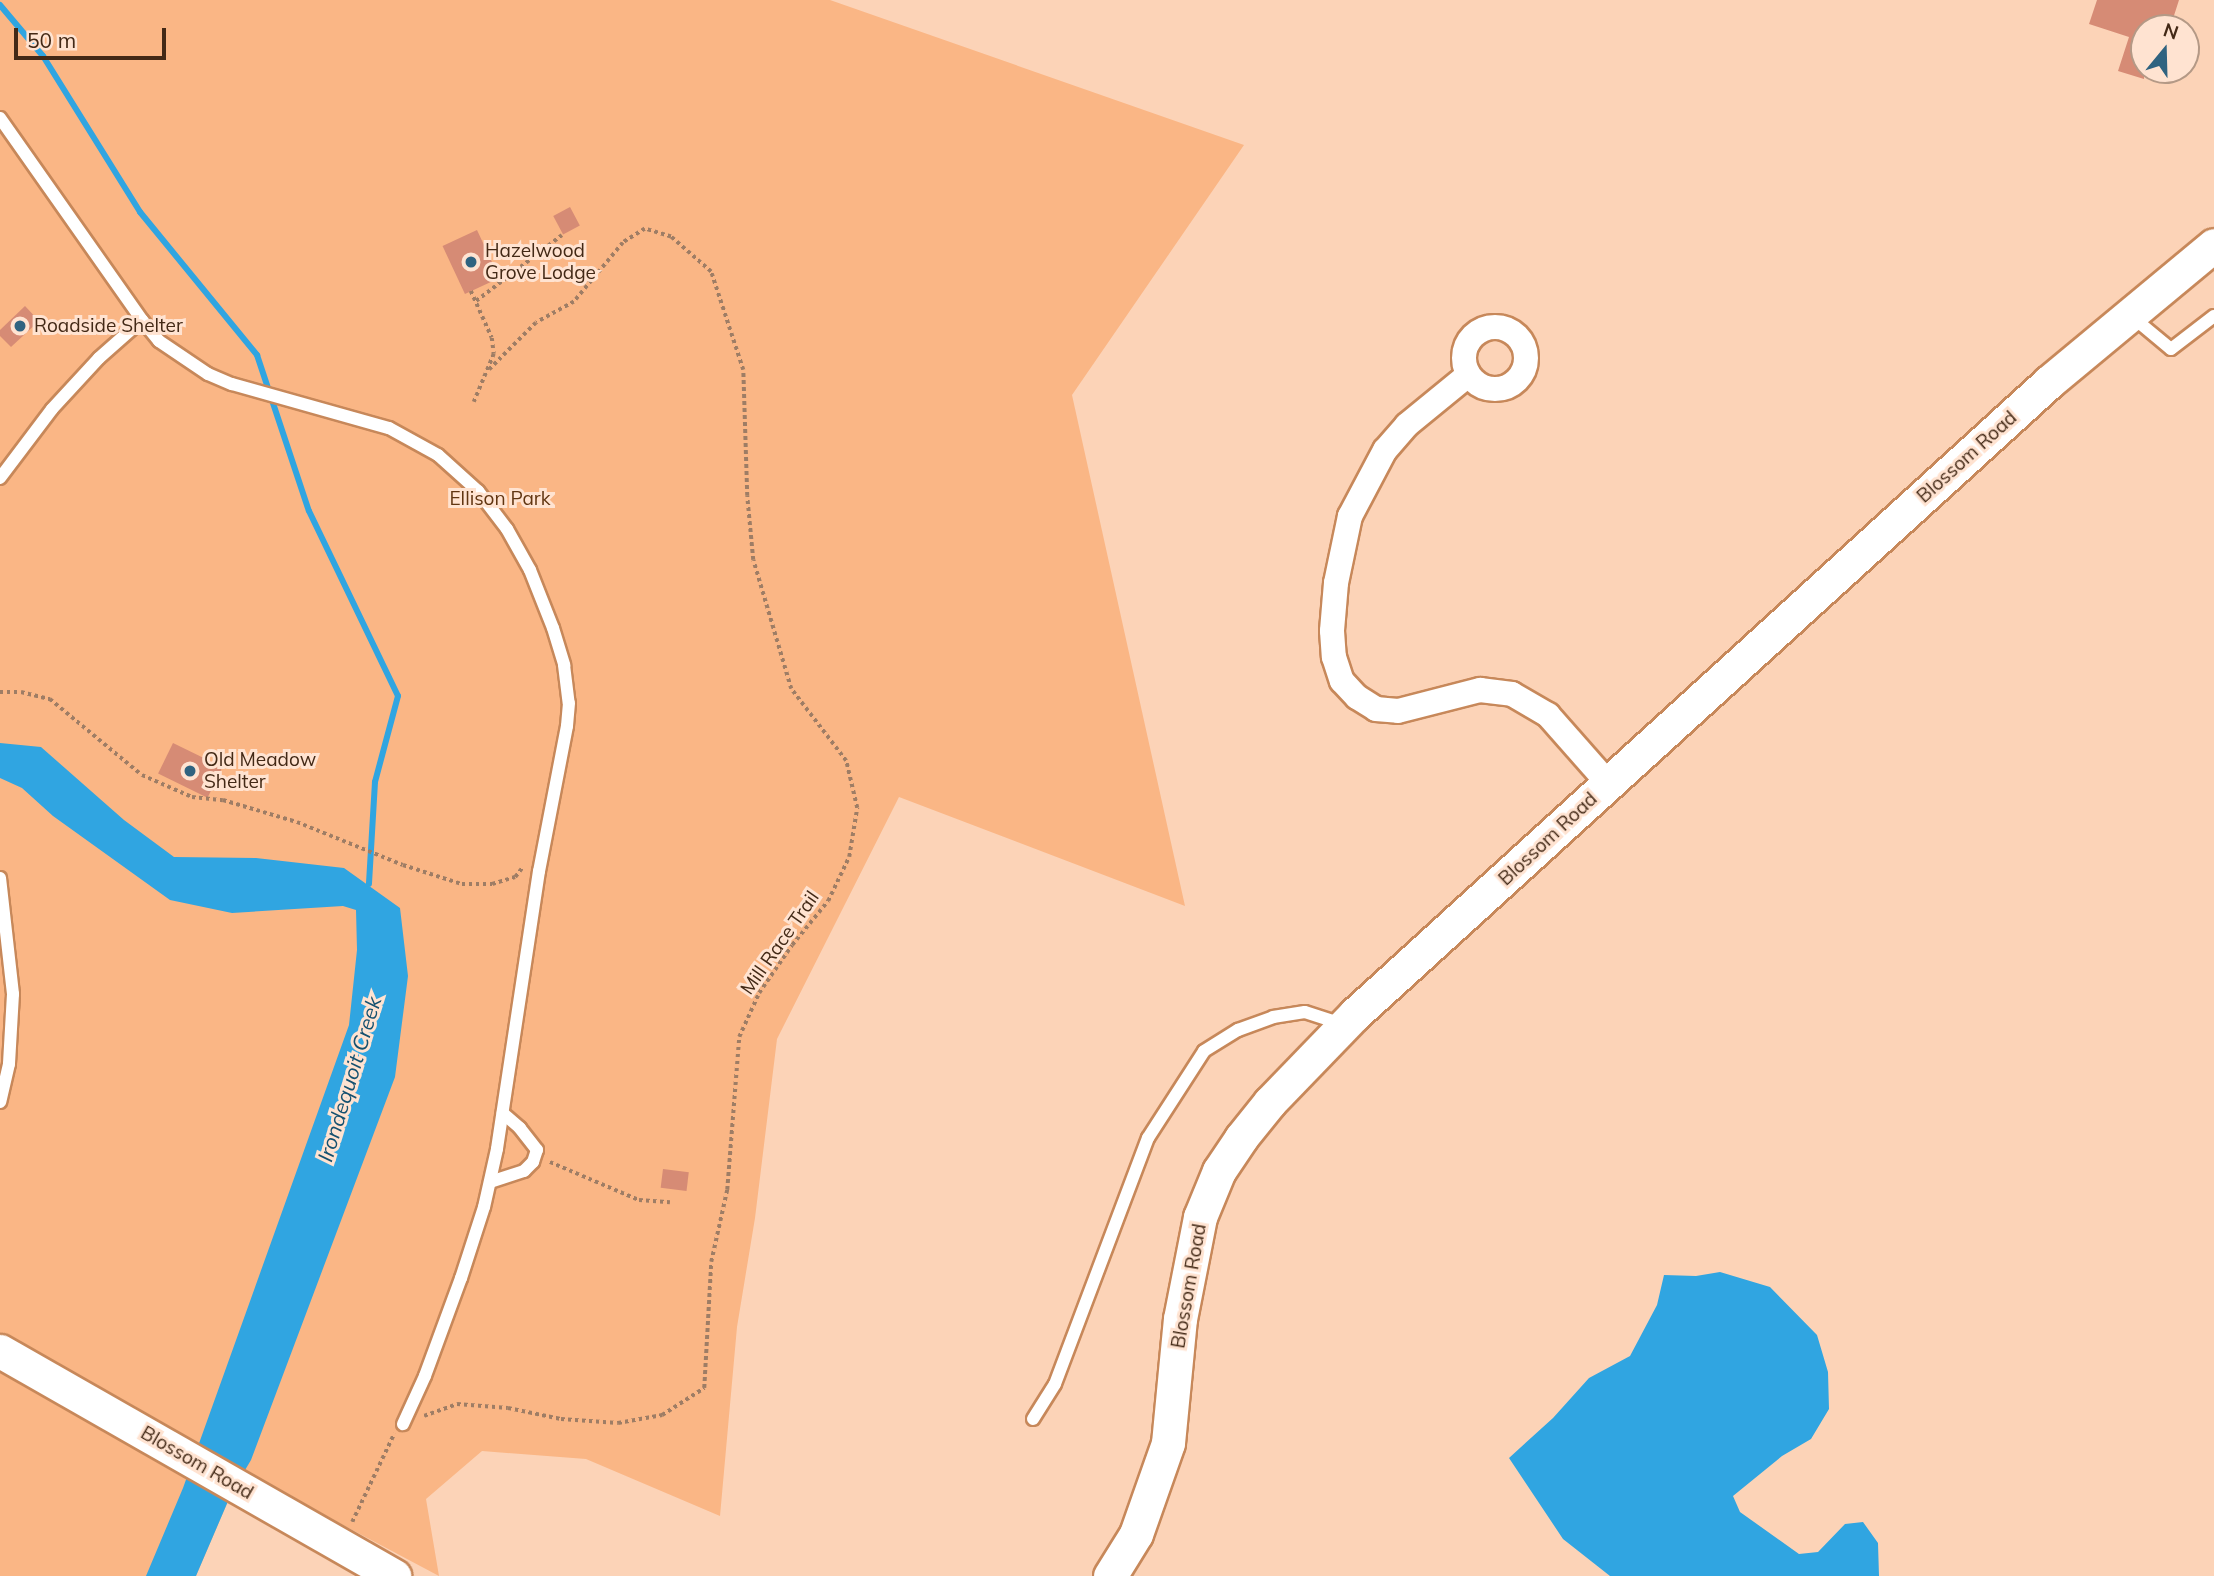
<!DOCTYPE html>
<style>
body{margin:0}
#map{position:relative;width:2214px;height:1576px;overflow:hidden;background:#fcd3b7;font-family:Mulish,sans-serif}
div>[style]{position:absolute}
.green>*{inset:0;background:#fab685}
.water>*{inset:0;background:#30a5e1}
.stream>*{height:6px;margin:-3px;padding:0 3px;transform-origin:3px;border-radius:3px;background:#30a5e1}
.building>*{inset:0;background:#d68b75;transform-origin:0 0}
.path>*{height:3.5px;margin-top:-1.75px;transform-origin:0;background:repeating-linear-gradient(90deg,#9e7d65 0 3.5px,transparent 0 7px)}
.roads{filter:drop-shadow(2px 0 #c7885a) drop-shadow(-2px 0 #c7885a) drop-shadow(0 2px #c7885a) drop-shadow(0 -2px #c7885a)}
.lane>*{height:12px;margin:-6px;padding:0 6px;transform-origin:6px;border-radius:6px;background:#fff}
.street>*{height:24px;margin:-12px;padding:0 12px;transform-origin:12px;border-radius:12px;background:#fff}
.street>.ring{margin:-12px;padding:0;box-sizing:content-box;background:none;border:24px solid #fff;border-radius:50%}
.secondary>*{height:33px;margin:-16.5px;padding:0 16.5px;transform-origin:16.5px;border-radius:16.5px;background:#fff}
.dots>*{width:19px;height:19px;translate:-50% -50%;box-sizing:border-box;border:4px solid #ffe3d1;border-radius:50%}
span{translate:-50% -50%;white-space:nowrap;text-align:center;line-height:1.15;-webkit-text-stroke:6px #ffe3d1;paint-order:stroke}
.poi-label{font-size:19px;color:#432916}
.left{translate:0 -50%;text-align:left}
.street-label{font-size:19px;color:#432916}
.park-label{font-size:19px;color:#613511}
.water-label{font-size:21px;color:#155170;font-style:italic}
.north{position:absolute;left:2130px;top:14px;width:70px;height:70px;box-sizing:border-box;background:#ffe3d1;border:2px solid #b49986;border-radius:50%;rotate:19deg;font-size:19px;font-weight:700;line-height:28px;text-align:center;color:#432916}
.north::after{content:'';display:block;margin:auto;width:24px;height:32px;background:#306380;clip-path:polygon(50% 0,100% 100%,50% 72%,0 100%)}
.scale{position:absolute;left:14px;top:28px;width:152px;height:32px;box-sizing:border-box;border:4px solid #432916;border-top:0;padding-left:9px;font-size:21px;line-height:24px;white-space:nowrap;color:#432916;-webkit-text-stroke:5px #ffe3d1;paint-order:stroke}
</style>
<div id="map">
<div class="green">
<div style="clip-path:polygon(0 0,830px 0,1244px 145px,1072px 395px,1185px 906px,899px 797px,777px 1039px,755px 1218px,737px 1327px,720px 1516px,586px 1459px,482px 1451px,426px 1499px,439px 1576px,247px 1474px,232px 1492px,196px 1576px,0 1576px)"></div>
</div>
<div class="water">
<div style="clip-path:polygon(0 743px,41px 747px,124px 820px,174px 857px,256px 858px,344px 868px,400px 908px,408px 976px,395px 1077px,251px 1460px,232px 1492px,196px 1576px,146px 1576px,183px 1488px,349px 1025px,357px 950px,356px 910px,343px 906px,232px 913px,170px 900px,53px 816px,22px 788px,0 778px)"></div>
<div style="clip-path:polygon(1720px 1272px,1770px 1287px,1817px 1335px,1828px 1372px,1829px 1409px,1811px 1439px,1782px 1456px,1733px 1496px,1740px 1512px,1799px 1554px,1818px 1552px,1845px 1524px,1863px 1522px,1878px 1543px,1879px 1576px,1610px 1576px,1563px 1539px,1509px 1458px,1553px 1418px,1589px 1378px,1630px 1356px,1657px 1305px,1664px 1275px,1696px 1276px)"></div>
</div>
<div class="stream">
<div style="left:0;top:5px;width:67px;rotate:49.9deg"></div>
<div style="left:43px;top:56px;width:184px;rotate:58.1deg"></div>
<div style="left:140px;top:212px;width:185px;rotate:50.7deg"></div>
<div style="left:257px;top:355px;width:164px;rotate:71.6deg"></div>
<div style="left:309px;top:511px;width:205px;rotate:64.3deg"></div>
<div style="left:398px;top:696px;width:89px;rotate:105deg"></div>
<div style="left:375px;top:782px;width:102px;rotate:93.4deg"></div>
</div>
<div class="building">
<div style="clip-path:polygon(2097px 0,2179px 0,2170px 28px,2144px 28px,2144px 79px,2118px 71px,2129px 37px,2089px 24px)"></div>
<div style="left:570px;top:207px;width:21px;height:19px;rotate:62deg"></div>
<div style="left:477px;top:230px;width:53px;height:38px;rotate:65deg"></div>
<div style="clip-path:polygon(25px 306px,39px 321px,11px 347px,0 336px,0 330px)"></div>
<div style="left:173px;top:743px;width:55px;height:34px;rotate:26deg"></div>
<div style="left:663px;top:1169px;width:26px;height:19px;rotate:7deg"></div>
</div>
<div class="path">
<div style="left:471px;top:291px;width:51px;rotate:65.9deg"></div>
<div style="left:492px;top:338px;width:16px;rotate:83deg"></div>
<div style="left:494px;top:354px;width:52px;rotate:112.6deg"></div>
<div style="left:476px;top:301px;width:108px;rotate:-37.5deg"></div>
<div style="left:0;top:692px;width:21px"></div>
<div style="left:21px;top:692px;width:30px;rotate:14deg"></div>
<div style="left:50px;top:699px;width:119px;rotate:39.6deg"></div>
<div style="left:142px;top:775px;width:55px;rotate:23.7deg"></div>
<div style="left:192px;top:797px;width:31px;rotate:6deg"></div>
<div style="left:223px;top:800px;width:77px;rotate:16.6deg"></div>
<div style="left:297px;top:822px;width:114px;rotate:22.1deg"></div>
<div style="left:403px;top:865px;width:62px;rotate:17.9deg"></div>
<div style="left:462px;top:884px;width:30px"></div>
<div style="left:492px;top:884px;width:24px;rotate:-17deg"></div>
<div style="left:515px;top:877px;width:11px;rotate:-52deg"></div>
<div style="left:550px;top:1162px;width:97px;rotate:23.1deg"></div>
<div style="left:639px;top:1200px;width:31px;rotate:4deg"></div>
<div style="left:424px;top:1416px;width:35px;rotate:-20deg"></div>
<div style="left:457px;top:1404px;width:51px;rotate:4.5deg"></div>
<div style="left:508px;top:1408px;width:54px;rotate:11.7deg"></div>
<div style="left:561px;top:1419px;width:57px;rotate:4deg"></div>
<div style="left:618px;top:1423px;width:45px;rotate:-10.3deg"></div>
<div style="left:662px;top:1415px;width:50px;rotate:-32.7deg"></div>
<div style="left:704px;top:1388px;width:126px;rotate:-86.8deg"></div>
<div style="left:711px;top:1262px;width:74px;rotate:-77.5deg"></div>
<div style="left:727px;top:1190px;width:153px;rotate:-85.5deg"></div>
<div style="left:739px;top:1037px;width:48px;rotate:-65.6deg"></div>
<div style="left:759px;top:993px;width:58px;rotate:-55.5deg"></div>
<div style="left:792px;top:945px;width:57px;rotate:-50.7deg"></div>
<div style="left:828px;top:901px;width:49px;rotate:-64.5deg"></div>
<div style="left:849px;top:857px;width:50px;rotate:-80.7deg"></div>
<div style="left:857px;top:808px;width:48px;rotate:-103.2deg"></div>
<div style="left:846px;top:761px;width:91px;rotate:-127.4deg"></div>
<div style="left:791px;top:689px;width:134px;rotate:-106.4deg"></div>
<div style="left:753px;top:560px;width:64px;rotate:-95.4deg"></div>
<div style="left:747px;top:496px;width:126px;rotate:-91.8deg"></div>
<div style="left:743px;top:370px;width:103px;rotate:-108.1deg"></div>
<div style="left:711px;top:272px;width:53px;rotate:-138.8deg"></div>
<div style="left:671px;top:237px;width:27px;rotate:-163deg"></div>
<div style="left:645px;top:229px;width:26px;rotate:148deg"></div>
<div style="left:623px;top:243px;width:77px;rotate:129.7deg"></div>
<div style="left:574px;top:302px;width:43px;rotate:151.1deg"></div>
<div style="left:536px;top:323px;width:66px;rotate:135deg"></div>
<div style="left:352px;top:1522px;width:98px;rotate:-64.5deg"></div>
</div>
<div class="roads">
<div class="lane">
<div style="left:0;top:118px;width:247px;rotate:54.9deg"></div>
<div style="left:142px;top:320px;width:27px;rotate:51deg"></div>
<div style="left:159px;top:341px;width:59px;rotate:34deg"></div>
<div style="left:208px;top:374px;width:26px;rotate:23deg"></div>
<div style="left:232px;top:384px;width:163px;rotate:15.7deg"></div>
<div style="left:389px;top:428px;width:56px;rotate:28.9deg"></div>
<div style="left:438px;top:455px;width:54px;rotate:42deg"></div>
<div style="left:478px;top:491px;width:48px;rotate:52.7deg"></div>
<div style="left:507px;top:529px;width:47px;rotate:60.7deg"></div>
<div style="left:530px;top:570px;width:62px;rotate:68.4deg"></div>
<div style="left:553px;top:628px;width:39px;rotate:73deg"></div>
<div style="left:564px;top:665px;width:38px;rotate:83deg"></div>
<div style="left:569px;top:703px;width:23px;rotate:95deg"></div>
<div style="left:567px;top:726px;width:148px;rotate:100.9deg"></div>
<div style="left:539px;top:871px;width:281px;rotate:98.6deg"></div>
<div style="left:497px;top:1149px;width:59px;rotate:102.6deg"></div>
<div style="left:484px;top:1207px;width:75px;rotate:107.9deg"></div>
<div style="left:461px;top:1278px;width:104px;rotate:110.2deg"></div>
<div style="left:425px;top:1376px;width:53px;rotate:114.6deg"></div>
<div style="left:2130px;top:315px;width:53px;rotate:39.7deg"></div>
<div style="left:2171px;top:349px;width:54px;rotate:-37.5deg"></div>
<div style="left:0;top:478px;width:86px;rotate:-53deg"></div>
<div style="left:52px;top:409px;width:69px;rotate:-47.3deg"></div>
<div style="left:99px;top:358px;width:57px;rotate:-41.5deg"></div>
<div style="left:0;top:878px;width:117px;rotate:83.6deg"></div>
<div style="left:13px;top:994px;width:70px;rotate:93.3deg"></div>
<div style="left:9px;top:1064px;width:39px;rotate:103deg"></div>
<div style="left:490px;top:1182px;width:36px;rotate:-18deg"></div>
<div style="left:524px;top:1171px;width:13px;rotate:-45deg"></div>
<div style="left:533px;top:1162px;width:13px;rotate:-72deg"></div>
<div style="left:537px;top:1150px;width:28px;rotate:-128deg"></div>
<div style="left:520px;top:1128px;width:23px;rotate:-139deg"></div>
<div style="left:1033px;top:1419px;width:41px;rotate:-57.8deg"></div>
<div style="left:1055px;top:1384px;width:263px;rotate:-69.3deg"></div>
<div style="left:1148px;top:1138px;width:103px;rotate:-57.2deg"></div>
<div style="left:1204px;top:1051px;width:40px;rotate:-32deg"></div>
<div style="left:1238px;top:1030px;width:37px;rotate:-20deg"></div>
<div style="left:1273px;top:1017px;width:32px;rotate:-9deg"></div>
<div style="left:1305px;top:1012px;width:38px;rotate:18deg"></div>
</div>
<div class="street">
<div class="ring" style="left:1464px;top:327px;width:38px;height:38px"></div>
<div style="left:1468px;top:375px;width:79px;rotate:140.7deg"></div>
<div style="left:1407px;top:425px;width:33px;rotate:131deg"></div>
<div style="left:1385px;top:450px;width:75px;rotate:117.9deg"></div>
<div style="left:1350px;top:516px;width:68px;rotate:101.8deg"></div>
<div style="left:1336px;top:583px;width:48px;rotate:94.8deg"></div>
<div style="left:1332px;top:631px;width:26px;rotate:86deg"></div>
<div style="left:1334px;top:657px;width:25px;rotate:72deg"></div>
<div style="left:1342px;top:681px;width:22px;rotate:47deg"></div>
<div style="left:1357px;top:697px;width:22px;rotate:32deg"></div>
<div style="left:1376px;top:709px;width:22px;rotate:5deg"></div>
<div style="left:1398px;top:711px;width:85px;rotate:-14.4deg"></div>
<div style="left:1480px;top:690px;width:32px;rotate:7deg"></div>
<div style="left:1512px;top:694px;width:42px;rotate:30.3deg"></div>
<div style="left:1548px;top:715px;width:91px;rotate:48.6deg"></div>
</div>
<div class="secondary">
<div style="left:0;top:1351px;width:454px;rotate:29.7deg"></div>
<div style="left:1110px;top:1576px;width:49px;rotate:-58.2deg"></div>
<div style="left:1136px;top:1534px;width:96px;rotate:-70.6deg"></div>
<div style="left:1168px;top:1443px;width:125px;rotate:-84.5deg"></div>
<div style="left:1180px;top:1319px;width:104px;rotate:-78.9deg"></div>
<div style="left:1200px;top:1217px;width:50px;rotate:-67.6deg"></div>
<div style="left:1219px;top:1171px;width:40px;rotate:-56deg"></div>
<div style="left:1241px;top:1138px;width:46px;rotate:-51.1deg"></div>
<div style="left:1270px;top:1102px;width:122px;rotate:-46deg"></div>
<div style="left:1355px;top:1014px;width:939px;rotate:-42.32deg"></div>
<div style="left:2049px;top:382px;width:214px;rotate:-39.7deg"></div>
</div>
</div>
<div class="dots">
<div style="left:471px;top:262px;background:#306380"></div>
<div style="left:20px;top:326px;background:#306380"></div>
<div style="left:190px;top:771px;background:#306380"></div>
</div>
<div class="poi-label">
<span class="left" style="left:485px;top:262px">Hazelwood<br>Grove Lodge</span>
<span class="left" style="left:34px;top:326px">Roadside Shelter</span>
<span class="left" style="left:204px;top:771px">Old Meadow<br>Shelter</span>
</div>
<div class="street-label">
<span style="left:1967px;top:457px;rotate:-42deg">Blossom Road</span>
<span style="left:1548px;top:839px;rotate:-43deg">Blossom Road</span>
<span style="left:780px;top:943px;rotate:-55deg">Mill Race Trail</span>
<span style="left:1189px;top:1286px;rotate:-80deg">Blossom Road</span>
<span style="left:197px;top:1463px;rotate:30deg">Blossom Road</span>
</div>
<div class="park-label">
<span style="left:500px;top:499px">Ellison Park</span>
</div>
<div class="water-label">
<span style="left:349px;top:1079px;rotate:-73deg">Irondequoit Creek</span>
</div>
<div class="north">N</div>
<div class="scale">50 m</div>
</div>
